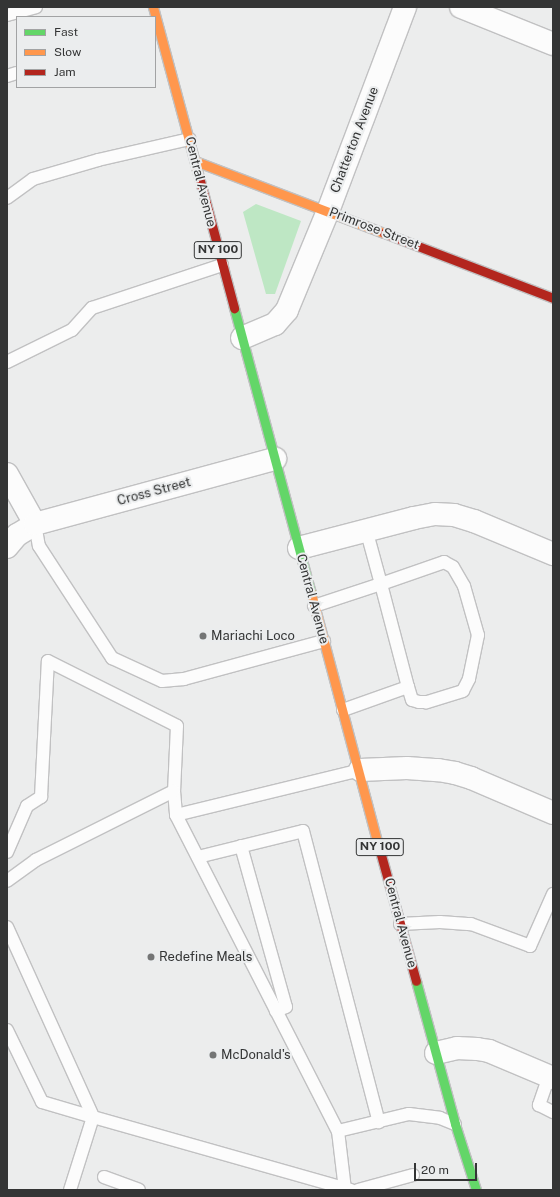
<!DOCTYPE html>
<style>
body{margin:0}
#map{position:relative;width:560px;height:1197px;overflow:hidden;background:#eceded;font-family:"Public Sans",sans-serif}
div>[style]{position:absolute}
.green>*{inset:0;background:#bee7c4}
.roads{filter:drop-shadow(1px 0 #c1c1c2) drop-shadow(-1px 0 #c1c1c2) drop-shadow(0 1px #c1c1c2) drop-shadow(0 -1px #c1c1c2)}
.lane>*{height:12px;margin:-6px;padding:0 6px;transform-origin:6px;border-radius:6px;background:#fcfcfc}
.street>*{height:22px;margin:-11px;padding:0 11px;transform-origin:11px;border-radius:11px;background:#fcfcfc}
.fast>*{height:9px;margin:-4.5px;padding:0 4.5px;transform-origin:4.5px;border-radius:4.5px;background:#63d668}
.slow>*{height:9px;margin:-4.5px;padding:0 4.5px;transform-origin:4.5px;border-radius:4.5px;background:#ff974d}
.jam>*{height:9px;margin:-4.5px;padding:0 4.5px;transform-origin:4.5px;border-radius:4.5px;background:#b3261e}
.dots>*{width:11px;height:11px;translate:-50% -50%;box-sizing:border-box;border:2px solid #ebedee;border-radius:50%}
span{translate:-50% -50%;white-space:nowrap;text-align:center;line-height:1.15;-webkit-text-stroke:4px #ebedee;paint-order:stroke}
.shield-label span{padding:1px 3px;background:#ebedee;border:1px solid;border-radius:3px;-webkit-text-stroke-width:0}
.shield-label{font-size:12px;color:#343535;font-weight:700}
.street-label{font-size:13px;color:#343535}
.poi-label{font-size:13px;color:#343535}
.left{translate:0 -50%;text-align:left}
.frame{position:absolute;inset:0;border:8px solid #343535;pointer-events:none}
.legend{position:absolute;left:16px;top:16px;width:140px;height:72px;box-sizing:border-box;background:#ebedee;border:1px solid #a2a3a4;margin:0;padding:5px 7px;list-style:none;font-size:12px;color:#343535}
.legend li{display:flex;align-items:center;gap:8px;height:20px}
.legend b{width:20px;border:1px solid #a2a3a4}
.scale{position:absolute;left:414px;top:1163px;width:63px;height:18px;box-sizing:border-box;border:2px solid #343535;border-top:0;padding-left:5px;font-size:12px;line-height:14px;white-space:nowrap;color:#343535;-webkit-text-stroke:3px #ebedee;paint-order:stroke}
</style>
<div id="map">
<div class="green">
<div style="clip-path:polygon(256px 204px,301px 221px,275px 294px,266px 294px,243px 212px)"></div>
</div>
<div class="roads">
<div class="lane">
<div style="left:7px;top:15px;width:30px;rotate:-15deg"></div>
<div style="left:7px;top:76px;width:10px;rotate:-17deg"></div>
<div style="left:7px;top:198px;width:32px;rotate:-36deg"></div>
<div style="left:33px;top:179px;width:68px;rotate:-16.3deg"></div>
<div style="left:98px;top:160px;width:94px;rotate:-12.9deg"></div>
<div style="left:7px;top:362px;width:72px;rotate:-26.2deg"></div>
<div style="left:72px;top:330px;width:30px;rotate:-48deg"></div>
<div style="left:92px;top:308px;width:137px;rotate:-18.3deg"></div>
<div style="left:35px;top:524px;width:22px;rotate:80deg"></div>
<div style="left:39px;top:546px;width:134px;rotate:56.9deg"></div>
<div style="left:112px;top:658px;width:55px;rotate:24.7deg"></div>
<div style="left:162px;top:681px;width:22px;rotate:-5deg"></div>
<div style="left:184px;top:679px;width:145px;rotate:-15.2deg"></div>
<div style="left:314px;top:606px;width:71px;rotate:-18.2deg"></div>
<div style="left:381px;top:584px;width:67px;rotate:-19.2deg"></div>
<div style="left:444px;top:562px;width:10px;rotate:29deg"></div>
<div style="left:453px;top:567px;width:22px;rotate:60deg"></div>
<div style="left:464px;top:586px;width:51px;rotate:74.1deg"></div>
<div style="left:478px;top:635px;width:45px;rotate:101.6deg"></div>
<div style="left:469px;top:679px;width:13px;rotate:117deg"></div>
<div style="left:463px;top:691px;width:39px;rotate:163deg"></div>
<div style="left:426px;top:702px;width:7px;rotate:180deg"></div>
<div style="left:419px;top:702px;width:7px;rotate:-164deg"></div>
<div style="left:412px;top:700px;width:14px;rotate:-107deg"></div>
<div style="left:408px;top:687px;width:106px;rotate:-104.7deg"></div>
<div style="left:381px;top:584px;width:57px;rotate:-105.3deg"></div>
<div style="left:343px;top:710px;width:69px;rotate:-19.5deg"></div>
<div style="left:176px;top:815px;width:189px;rotate:-13.7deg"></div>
<div style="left:241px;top:846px;width:167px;rotate:74.4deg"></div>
<div style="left:286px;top:1007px;width:11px;rotate:158deg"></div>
<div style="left:7px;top:852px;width:50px;rotate:-66.5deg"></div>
<div style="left:27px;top:806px;width:17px;rotate:-33deg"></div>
<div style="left:41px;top:797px;width:136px;rotate:-87.1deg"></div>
<div style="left:48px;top:661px;width:144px;rotate:26.7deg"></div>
<div style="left:177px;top:726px;width:65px;rotate:92.6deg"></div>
<div style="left:174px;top:791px;width:24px;rotate:85deg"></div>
<div style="left:176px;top:815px;width:355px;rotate:62.9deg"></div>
<div style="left:338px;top:1131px;width:59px;rotate:83.2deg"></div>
<div style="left:198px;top:857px;width:108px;rotate:-13.9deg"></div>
<div style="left:303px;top:831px;width:301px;rotate:75.4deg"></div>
<div style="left:7px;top:881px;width:36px;rotate:-36deg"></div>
<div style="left:36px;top:860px;width:154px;rotate:-26.6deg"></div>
<div style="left:400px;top:924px;width:40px;rotate:-2.9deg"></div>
<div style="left:440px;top:922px;width:31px;rotate:4deg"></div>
<div style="left:471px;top:924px;width:63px;rotate:20.4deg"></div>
<div style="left:530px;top:946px;width:57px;rotate:-66.1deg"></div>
<div style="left:7px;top:927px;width:209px;rotate:65.6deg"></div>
<div style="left:93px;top:1117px;width:268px;rotate:15.8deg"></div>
<div style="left:7px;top:1030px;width:80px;rotate:64.1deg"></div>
<div style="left:42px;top:1102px;width:53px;rotate:16.4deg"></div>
<div style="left:93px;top:1117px;width:77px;rotate:107.5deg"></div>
<div style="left:549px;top:1076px;width:31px;rotate:109deg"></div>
<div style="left:539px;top:1105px;width:16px;rotate:27deg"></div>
<div style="left:338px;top:1131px;width:73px;rotate:-13.5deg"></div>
<div style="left:409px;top:1114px;width:31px;rotate:7deg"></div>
<div style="left:440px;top:1118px;width:16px;rotate:22deg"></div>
<div style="left:104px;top:1177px;width:37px;rotate:20deg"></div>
<div style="left:358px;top:1190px;width:57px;rotate:-15.3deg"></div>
</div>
<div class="street">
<div style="left:461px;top:7px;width:99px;rotate:21.9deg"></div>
<div style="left:242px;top:338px;width:36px;rotate:-23deg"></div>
<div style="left:275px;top:324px;width:18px;rotate:-49deg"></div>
<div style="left:287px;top:310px;width:107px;rotate:-67.5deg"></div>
<div style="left:328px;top:211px;width:218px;rotate:-69.3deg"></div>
<div style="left:7px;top:474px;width:57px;rotate:60.8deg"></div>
<div style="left:7px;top:547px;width:16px;rotate:-50deg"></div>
<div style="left:17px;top:535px;width:21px;rotate:-31deg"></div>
<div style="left:35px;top:524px;width:249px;rotate:-15.2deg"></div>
<div style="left:299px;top:548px;width:119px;rotate:-14.6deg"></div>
<div style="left:414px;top:518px;width:21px;rotate:-11deg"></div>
<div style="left:435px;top:514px;width:19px;rotate:3deg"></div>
<div style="left:454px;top:515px;width:21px;rotate:17deg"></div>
<div style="left:474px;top:521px;width:86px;rotate:22.7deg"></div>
<div style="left:360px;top:770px;width:47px;rotate:-2.4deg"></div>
<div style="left:407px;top:768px;width:31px;rotate:4deg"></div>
<div style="left:438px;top:770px;width:17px;rotate:10deg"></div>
<div style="left:455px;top:773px;width:17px;rotate:17deg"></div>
<div style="left:471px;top:778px;width:89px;rotate:23.1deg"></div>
<div style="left:436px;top:1053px;width:22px;rotate:-13deg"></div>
<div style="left:457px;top:1048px;width:20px;rotate:3deg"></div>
<div style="left:477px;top:1049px;width:12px;rotate:9deg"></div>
<div style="left:489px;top:1051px;width:69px;rotate:22.9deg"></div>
</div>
<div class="fast">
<div style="left:234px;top:308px;width:295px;rotate:74.9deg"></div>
<div style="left:416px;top:981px;width:148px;rotate:74.7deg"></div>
<div style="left:455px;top:1124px;width:69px;rotate:72.3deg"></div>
</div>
<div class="slow">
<div style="left:153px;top:7px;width:176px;rotate:74.9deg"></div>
<div style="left:195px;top:161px;width:202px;rotate:20.9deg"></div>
<div style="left:311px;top:593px;width:260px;rotate:75.1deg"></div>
</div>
<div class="jam">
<div style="left:199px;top:177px;width:136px;rotate:75deg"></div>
<div style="left:384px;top:233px;width:181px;rotate:21deg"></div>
<div style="left:378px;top:844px;width:142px;rotate:74.5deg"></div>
</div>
</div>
<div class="dots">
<div style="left:203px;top:636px;background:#747575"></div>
<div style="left:151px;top:957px;background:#747575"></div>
<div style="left:213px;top:1055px;background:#747575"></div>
</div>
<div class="shield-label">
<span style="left:218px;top:250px">NY 100</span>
<span style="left:380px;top:847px">NY 100</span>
</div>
<div class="street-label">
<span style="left:355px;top:140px;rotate:-69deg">Chatterton Avenue</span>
<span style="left:200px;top:182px;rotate:76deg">Central Avenue</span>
<span style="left:374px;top:229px;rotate:21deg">Primrose Street</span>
<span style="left:154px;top:492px;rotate:-15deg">Cross Street</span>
<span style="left:312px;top:599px;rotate:75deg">Central Avenue</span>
<span style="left:400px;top:923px;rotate:75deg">Central Avenue</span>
</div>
<div class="poi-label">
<span class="left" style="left:211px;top:636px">Mariachi Loco</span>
<span class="left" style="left:159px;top:957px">Redefine Meals</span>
<span class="left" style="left:221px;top:1055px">McDonald's</span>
</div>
<div class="frame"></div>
<ul class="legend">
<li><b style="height:5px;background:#63d668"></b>Fast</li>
<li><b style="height:5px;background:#ff974d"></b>Slow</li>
<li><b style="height:5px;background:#b3261e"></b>Jam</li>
</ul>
<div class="scale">20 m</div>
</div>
